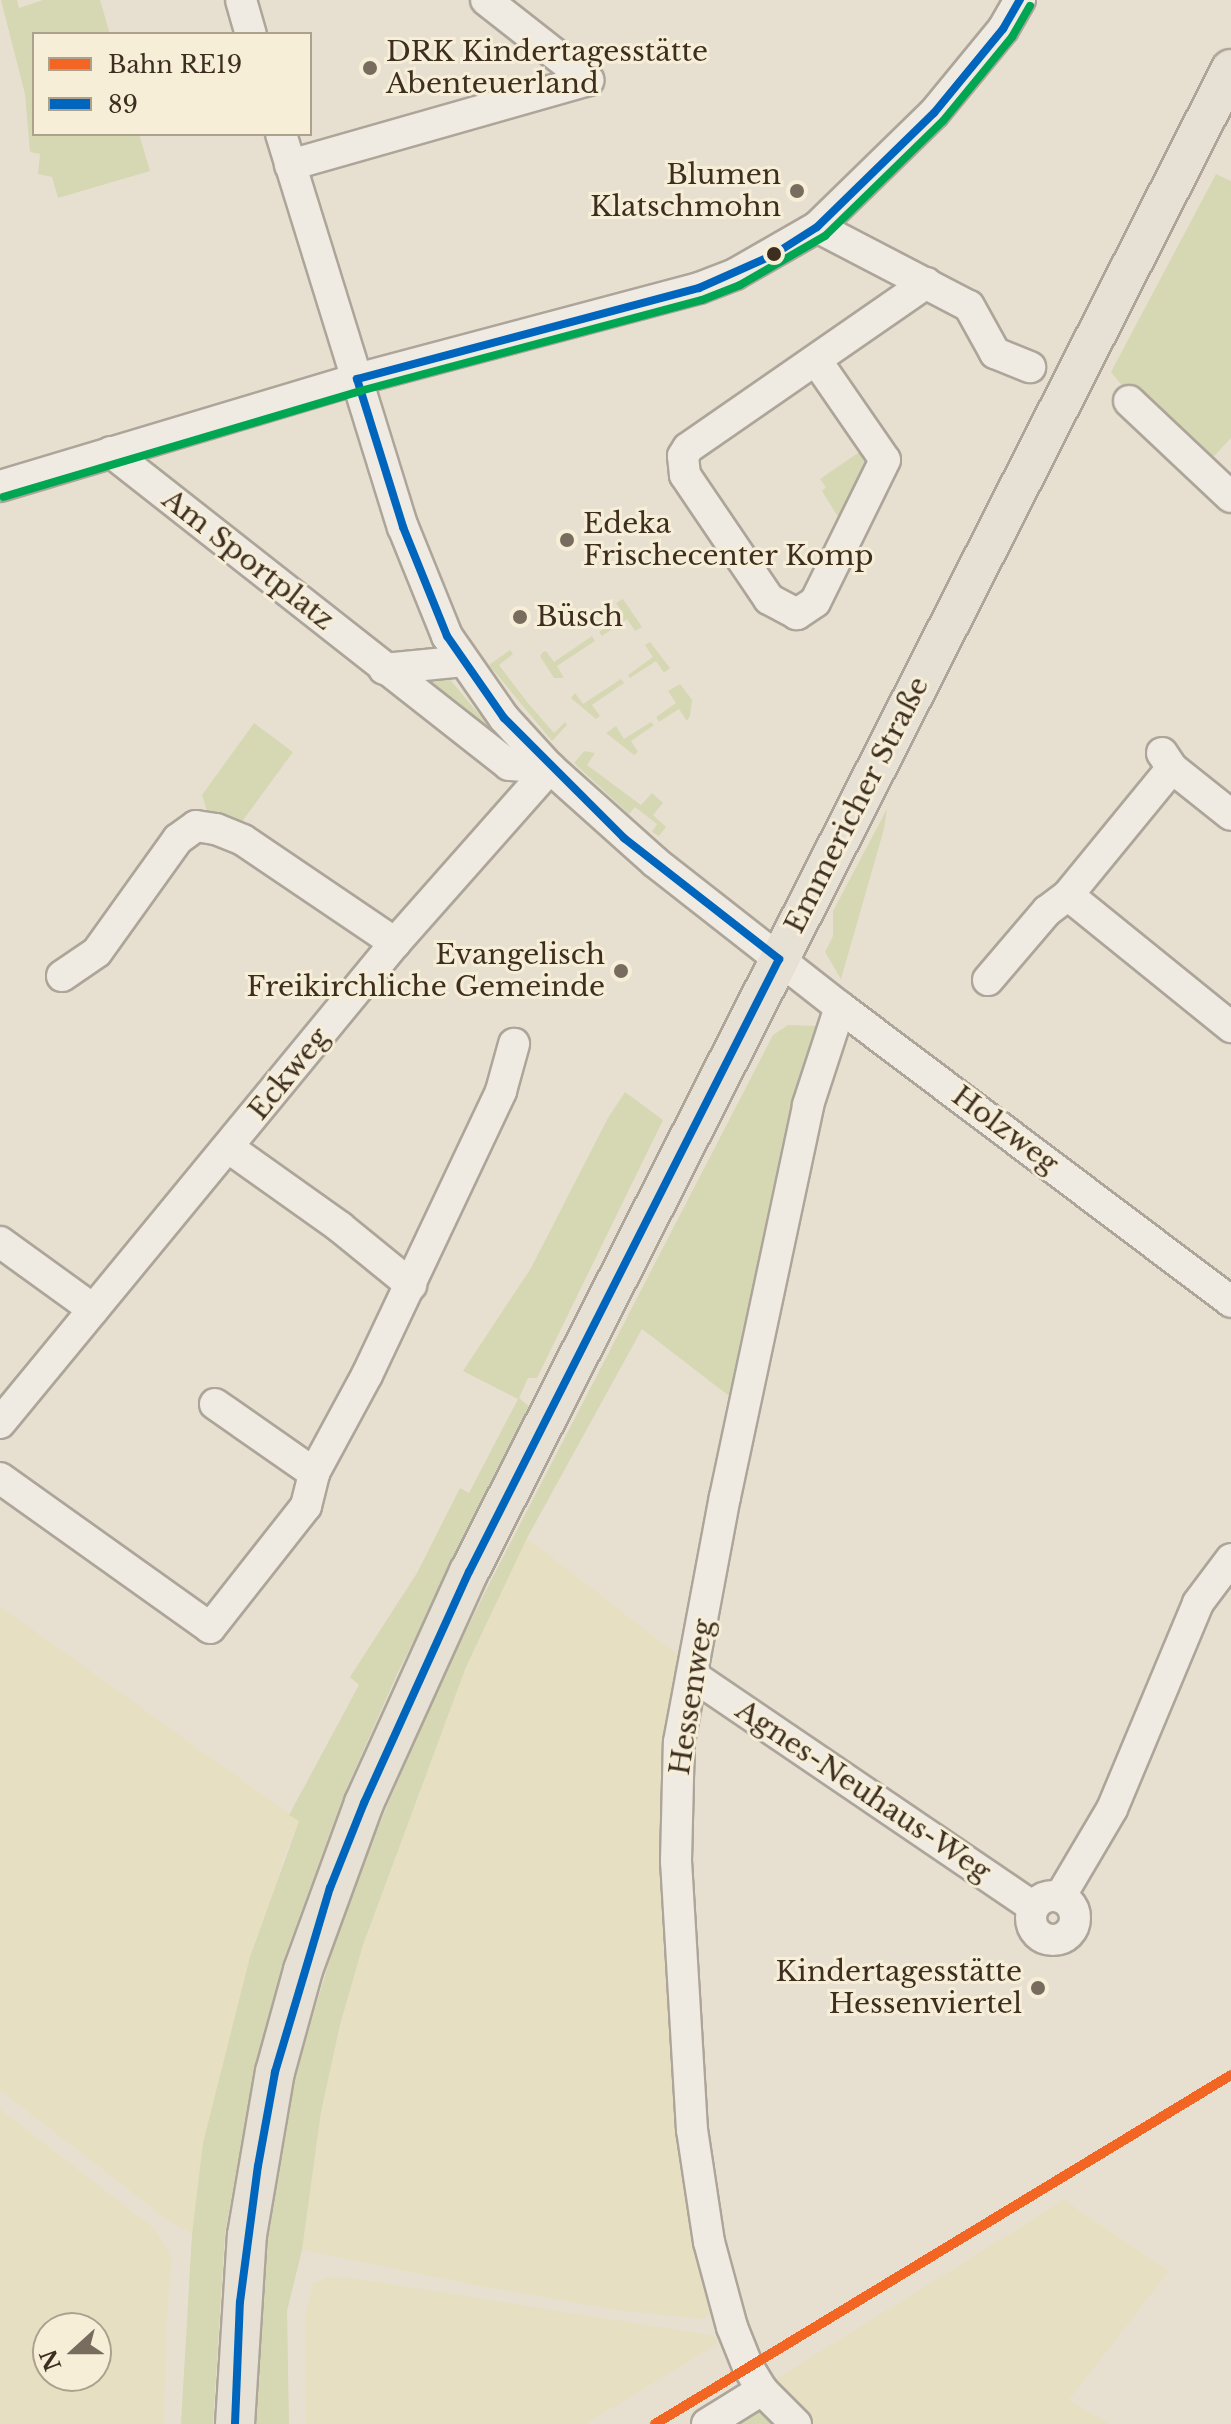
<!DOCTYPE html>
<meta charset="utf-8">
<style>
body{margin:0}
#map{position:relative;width:1231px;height:2424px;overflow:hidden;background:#e7e0d1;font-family:"Libre Baskerville",serif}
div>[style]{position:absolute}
.farmland>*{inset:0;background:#e6dfc2}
.green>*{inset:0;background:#d6d7b3}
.roads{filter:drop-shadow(2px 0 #ada599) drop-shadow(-2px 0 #ada599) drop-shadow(0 2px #ada599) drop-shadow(0 -2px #ada599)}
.minor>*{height:30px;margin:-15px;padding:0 15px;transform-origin:15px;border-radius:15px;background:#efebe3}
.minor>.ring{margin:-15px;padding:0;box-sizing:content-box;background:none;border:30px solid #efebe3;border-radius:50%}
.major>*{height:38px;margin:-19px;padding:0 19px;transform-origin:19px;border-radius:19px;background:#e6e1d4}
.bus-1>*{height:8px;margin:-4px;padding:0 4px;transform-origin:4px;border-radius:4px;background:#0065bd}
.bus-2>*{height:8px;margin:-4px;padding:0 4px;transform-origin:4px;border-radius:4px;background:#00a651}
.rail-1>*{height:10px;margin:-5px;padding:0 5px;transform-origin:5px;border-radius:5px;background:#f26522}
.dots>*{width:22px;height:22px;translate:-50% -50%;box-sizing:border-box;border:4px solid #f7eed8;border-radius:50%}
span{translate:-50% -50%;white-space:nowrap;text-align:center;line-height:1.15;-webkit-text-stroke:6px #f7eed8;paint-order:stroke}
.poi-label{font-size:28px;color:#3d2e20}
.left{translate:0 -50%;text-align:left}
.right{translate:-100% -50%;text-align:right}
.street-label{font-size:28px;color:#3d2e20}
.legend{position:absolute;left:32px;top:32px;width:280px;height:104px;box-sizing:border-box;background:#f7eed8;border:2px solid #ada18e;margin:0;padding:10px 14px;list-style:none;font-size:24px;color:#3d2e20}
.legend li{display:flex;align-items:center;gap:16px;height:40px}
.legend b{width:40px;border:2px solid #ada18e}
.north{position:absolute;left:32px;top:2312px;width:80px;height:80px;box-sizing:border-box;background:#f7eed8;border:2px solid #ada18e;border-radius:50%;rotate:249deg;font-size:22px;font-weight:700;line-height:32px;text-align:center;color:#3d2e20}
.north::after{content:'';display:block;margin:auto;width:28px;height:36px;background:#786c5e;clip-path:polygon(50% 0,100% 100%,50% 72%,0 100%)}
</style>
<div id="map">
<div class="farmland">
<div style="clip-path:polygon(527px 1538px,688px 1663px,669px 1739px,713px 2314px,702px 2319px,624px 2311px,484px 2287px,302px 2250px,321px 2112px,340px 2025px,363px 1945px,466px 1667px)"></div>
<div style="clip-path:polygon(0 1606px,299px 1821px,284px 1856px,203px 2143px,192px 2234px,168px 2220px,0 2090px)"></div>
<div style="clip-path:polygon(evenodd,0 2109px,156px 2230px,172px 2259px,166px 2327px,164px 2424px,0 2424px,0 2109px,48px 2328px,96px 2328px,96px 2376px,48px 2376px,48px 2328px)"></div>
<div style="clip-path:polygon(1064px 2200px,1169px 2271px,1069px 2400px,1109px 2424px,811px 2424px,773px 2381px)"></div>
<div style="clip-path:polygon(328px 2277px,347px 2277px,716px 2336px,717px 2344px,586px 2424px,306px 2424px,306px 2312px,312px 2284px)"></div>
</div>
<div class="green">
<div style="clip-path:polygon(1px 0,17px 0,19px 8px,43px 0,100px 0,110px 34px,34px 34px,34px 134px,139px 134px,150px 171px,58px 198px,52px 177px,38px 174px,40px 154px,30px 152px,25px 94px)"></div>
<div style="clip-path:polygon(1216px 174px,1231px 181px,1231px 438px,1205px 466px,1132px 398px,1111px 372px)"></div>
<div style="clip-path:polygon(865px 448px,871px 460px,842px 523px,822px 491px,826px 487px,820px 479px)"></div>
<div style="clip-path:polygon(623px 599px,642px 627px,635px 631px,627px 619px,602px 636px,599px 632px,624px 615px,616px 603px)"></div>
<div style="clip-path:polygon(592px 636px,595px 641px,557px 666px,564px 678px,554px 678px,540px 656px,543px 652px,546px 651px,554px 662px)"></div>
<div style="clip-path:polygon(650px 642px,670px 668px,664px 673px,656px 661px,630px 678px,628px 675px,653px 657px,645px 645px)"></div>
<div style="clip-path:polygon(510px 650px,513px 654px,499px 665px,527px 702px,554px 733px,565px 722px,567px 725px,552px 741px,489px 665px)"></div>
<div style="clip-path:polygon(428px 675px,447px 676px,514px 756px,426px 682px)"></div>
<div style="clip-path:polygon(621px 679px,624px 683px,592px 705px,600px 716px,596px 719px,571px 698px,575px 693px,583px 704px)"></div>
<div style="clip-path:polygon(680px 684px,692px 700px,690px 716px,687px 721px,679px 709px,659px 722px,656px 717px,676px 703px,668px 691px)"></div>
<div style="clip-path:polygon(651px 722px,654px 725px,631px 741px,638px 752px,634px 755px,606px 733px,616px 726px,624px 739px)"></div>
<div style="clip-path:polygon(254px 723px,293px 752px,238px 827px,209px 818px,202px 795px)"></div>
<div style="clip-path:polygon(584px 751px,595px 753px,587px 765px,641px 805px,652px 793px,663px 803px,653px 815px,666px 827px,659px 836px,652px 832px,657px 824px,635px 807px,629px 814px,574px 763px)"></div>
<div style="clip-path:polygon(887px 809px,884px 829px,841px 979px,825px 952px,833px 936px,833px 911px)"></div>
<div style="clip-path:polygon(788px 1025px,818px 1026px,794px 1097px,793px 1131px,737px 1402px,642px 1329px,527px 1538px,466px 1667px,363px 1945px,340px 2025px,321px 2112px,302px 2250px,287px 2311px,289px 2424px,256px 2424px,260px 2307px,276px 2170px,295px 2077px,348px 1897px,436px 1692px,486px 1590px,773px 1035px)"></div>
<div style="clip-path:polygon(625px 1092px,663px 1120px,537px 1378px,528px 1378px,519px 1398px,531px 1408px,398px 1672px,345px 1792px,283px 1961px,256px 2063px,225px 2233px,213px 2424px,181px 2424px,192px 2234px,203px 2143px,250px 1957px,299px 1821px,289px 1815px,359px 1685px,350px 1677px,417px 1573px,460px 1488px,469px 1493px,518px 1399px,463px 1371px,531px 1268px,608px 1118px)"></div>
<div style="clip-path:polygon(763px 2411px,785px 2424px,725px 2424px,742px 2415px)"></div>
</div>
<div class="roads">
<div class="minor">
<div style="left:241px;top:0;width:35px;rotate:74deg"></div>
<div style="left:486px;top:0;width:130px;rotate:38.1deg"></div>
<div style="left:281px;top:134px;width:412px;rotate:72.8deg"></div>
<div style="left:403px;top:527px;width:118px;rotate:68deg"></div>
<div style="left:447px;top:636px;width:100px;rotate:55.2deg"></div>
<div style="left:504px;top:718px;width:68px;rotate:47.4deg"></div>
<div style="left:550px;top:768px;width:141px;rotate:41.8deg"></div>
<div style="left:655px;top:862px;width:235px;rotate:38.1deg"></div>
<div style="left:840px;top:1007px;width:490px;rotate:37deg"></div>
<div style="left:290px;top:165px;width:310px;rotate:-15.9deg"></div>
<div style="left:817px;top:227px;width:171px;rotate:27.5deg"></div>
<div style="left:969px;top:306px;width:54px;rotate:61deg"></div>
<div style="left:995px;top:353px;width:38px;rotate:22deg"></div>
<div style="left:816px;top:360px;width:121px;rotate:55.4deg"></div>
<div style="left:885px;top:460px;width:158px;rotate:116.2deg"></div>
<div style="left:815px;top:602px;width:22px;rotate:146deg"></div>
<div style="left:797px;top:614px;width:32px;rotate:-152deg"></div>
<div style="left:769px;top:599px;width:150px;rotate:-124.1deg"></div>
<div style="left:685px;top:475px;width:19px;rotate:-96deg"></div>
<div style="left:683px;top:456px;width:9px;rotate:-58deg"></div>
<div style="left:688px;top:448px;width:290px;rotate:-34.7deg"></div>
<div style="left:1129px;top:401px;width:140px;rotate:43.3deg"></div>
<div style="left:111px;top:452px;width:506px;rotate:38.18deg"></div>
<div style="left:509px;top:765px;width:41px;rotate:4.2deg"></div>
<div style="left:0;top:486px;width:373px;rotate:-16.7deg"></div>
<div style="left:357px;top:379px;width:354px;rotate:-14.9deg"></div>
<div style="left:699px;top:288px;width:39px;rotate:-21deg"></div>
<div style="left:735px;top:274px;width:95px;rotate:-29.8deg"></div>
<div style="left:817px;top:227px;width:163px;rotate:-44.3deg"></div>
<div style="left:934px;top:113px;width:109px;rotate:-50.6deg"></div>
<div style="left:1003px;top:29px;width:34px;rotate:-60deg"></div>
<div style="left:384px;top:669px;width:80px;rotate:-5.7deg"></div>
<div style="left:1162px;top:753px;width:18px;rotate:56deg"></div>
<div style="left:1172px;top:768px;width:75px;rotate:38.5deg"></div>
<div style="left:1068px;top:895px;width:210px;rotate:39deg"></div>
<div style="left:62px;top:976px;width:42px;rotate:-34.4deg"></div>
<div style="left:97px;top:952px;width:139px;rotate:-54.4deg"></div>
<div style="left:178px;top:839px;width:22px;rotate:-36deg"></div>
<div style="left:196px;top:826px;width:20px;rotate:9deg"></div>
<div style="left:216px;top:829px;width:29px;rotate:22deg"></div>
<div style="left:243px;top:840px;width:184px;rotate:34.1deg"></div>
<div style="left:988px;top:980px;width:91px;rotate:-49.5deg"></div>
<div style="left:1047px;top:911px;width:26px;rotate:-37deg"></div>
<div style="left:1068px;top:895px;width:164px;rotate:-50.7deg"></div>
<div style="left:229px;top:1148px;width:136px;rotate:35.4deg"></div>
<div style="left:340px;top:1227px;width:92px;rotate:39.2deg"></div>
<div style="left:0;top:1242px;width:115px;rotate:35.8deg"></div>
<div style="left:215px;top:1404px;width:121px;rotate:34.9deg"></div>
<div style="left:0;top:1423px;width:622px;rotate:-50.55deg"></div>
<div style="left:395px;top:943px;width:234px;rotate:-48.5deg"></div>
<div style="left:0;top:1478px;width:258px;rotate:35.5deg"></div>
<div style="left:210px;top:1628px;width:155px;rotate:-51.8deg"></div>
<div style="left:306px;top:1506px;width:34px;rotate:-76deg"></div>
<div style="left:314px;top:1473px;width:111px;rotate:-61.6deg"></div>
<div style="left:367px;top:1375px;width:314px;rotate:-64.7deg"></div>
<div style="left:501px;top:1091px;width:49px;rotate:-74.5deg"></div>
<div style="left:692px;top:1675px;width:413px;rotate:34.2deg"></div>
<div class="ring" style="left:1031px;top:1896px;width:14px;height:14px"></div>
<div style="left:1060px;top:1897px;width:102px;rotate:-59.4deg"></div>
<div style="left:1112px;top:1809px;width:223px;rotate:-67.3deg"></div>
<div style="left:1198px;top:1603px;width:55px;rotate:-53.1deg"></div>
<div style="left:707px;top:2424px;width:65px;rotate:-31.7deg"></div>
<div style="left:796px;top:2424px;width:48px;rotate:-135deg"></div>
<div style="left:762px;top:2390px;width:27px;rotate:-121deg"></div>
<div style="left:748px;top:2367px;width:43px;rotate:-111.8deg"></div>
<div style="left:732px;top:2327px;width:88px;rotate:-105.1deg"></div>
<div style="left:709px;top:2242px;width:113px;rotate:-98.6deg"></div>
<div style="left:692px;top:2130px;width:269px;rotate:-93.4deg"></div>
<div style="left:676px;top:1861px;width:119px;rotate:-88.6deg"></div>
<div style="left:679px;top:1742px;width:249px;rotate:-79.4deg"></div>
<div style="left:725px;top:1497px;width:401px;rotate:-78deg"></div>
<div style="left:808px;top:1105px;width:103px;rotate:-71.9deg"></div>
</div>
<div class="major">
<div style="left:235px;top:2424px;width:189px;rotate:-86.4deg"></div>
<div style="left:247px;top:2235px;width:165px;rotate:-80.3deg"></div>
<div style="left:275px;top:2072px;width:106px;rotate:-74.6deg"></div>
<div style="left:303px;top:1970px;width:178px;rotate:-69.9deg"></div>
<div style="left:364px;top:1803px;width:254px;rotate:-65.6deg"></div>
<div style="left:469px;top:1572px;width:1685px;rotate:-63.12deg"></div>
</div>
</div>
<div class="bus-1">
<div style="left:357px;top:379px;width:354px;rotate:-14.9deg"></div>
<div style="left:699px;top:288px;width:81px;rotate:-24deg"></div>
<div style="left:773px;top:255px;width:52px;rotate:-32.5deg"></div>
<div style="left:817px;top:227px;width:163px;rotate:-44.3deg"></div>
<div style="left:934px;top:113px;width:109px;rotate:-50.6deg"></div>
<div style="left:1003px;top:29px;width:34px;rotate:-60deg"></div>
<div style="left:357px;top:379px;width:155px;rotate:72.7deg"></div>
<div style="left:403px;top:527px;width:118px;rotate:68deg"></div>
<div style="left:447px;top:636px;width:100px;rotate:55.2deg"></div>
<div style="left:504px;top:718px;width:170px;rotate:45deg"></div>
<div style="left:624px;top:838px;width:197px;rotate:38deg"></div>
<div style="left:235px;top:2424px;width:122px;rotate:-87.7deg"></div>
<div style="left:240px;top:2302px;width:137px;rotate:-82.5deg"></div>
<div style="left:258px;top:2166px;width:96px;rotate:-79.7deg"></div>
<div style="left:275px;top:2072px;width:192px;rotate:-73.4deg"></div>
<div style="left:330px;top:1888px;width:92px;rotate:-68.2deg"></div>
<div style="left:364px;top:1803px;width:254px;rotate:-65.6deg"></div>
<div style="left:469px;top:1572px;width:687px;rotate:-63.17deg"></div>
</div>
<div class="bus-2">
<div style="left:3px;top:497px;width:372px;rotate:-16.5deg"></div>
<div style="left:360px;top:391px;width:354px;rotate:-14.9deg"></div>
<div style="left:702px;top:300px;width:41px;rotate:-21.5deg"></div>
<div style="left:740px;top:285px;width:98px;rotate:-30deg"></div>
<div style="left:825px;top:236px;width:165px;rotate:-44.3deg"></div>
<div style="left:943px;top:121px;width:109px;rotate:-50.6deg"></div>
<div style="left:1012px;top:37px;width:36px;rotate:-60deg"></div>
</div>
<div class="rail-1">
<div style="left:655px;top:2424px;width:673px;rotate:-31.21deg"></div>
</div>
<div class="dots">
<div style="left:370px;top:68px;background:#786c5e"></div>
<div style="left:797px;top:191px;background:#786c5e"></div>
<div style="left:774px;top:254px;background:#3d2e20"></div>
<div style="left:567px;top:540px;background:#786c5e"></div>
<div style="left:520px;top:617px;background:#786c5e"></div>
<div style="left:621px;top:971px;background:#786c5e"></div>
<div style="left:1038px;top:1988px;background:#786c5e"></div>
</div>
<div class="poi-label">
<span class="left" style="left:386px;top:68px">DRK Kindertagesstätte<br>Abenteuerland</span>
<span class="right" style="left:781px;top:191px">Blumen<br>Klatschmohn</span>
<span class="left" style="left:583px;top:540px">Edeka<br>Frischecenter Komp</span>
<span class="left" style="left:536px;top:617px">Büsch</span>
<span class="right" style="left:605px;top:971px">Evangelisch<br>Freikirchliche Gemeinde</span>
<span class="right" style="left:1022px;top:1988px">Kindertagesstätte<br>Hessenviertel</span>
</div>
<div class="street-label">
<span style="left:248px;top:560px;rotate:38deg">Am Sportplatz</span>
<span style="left:857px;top:805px;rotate:-63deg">Emmericher Straße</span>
<span style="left:289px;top:1074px;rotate:-51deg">Eckweg</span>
<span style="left:1005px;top:1130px;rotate:37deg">Holzweg</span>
<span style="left:692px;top:1697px;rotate:-81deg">Hessenweg</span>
<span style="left:863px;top:1791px;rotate:34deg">Agnes-Neuhaus-Weg</span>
</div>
<ul class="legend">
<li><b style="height:10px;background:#f26522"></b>Bahn RE19</li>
<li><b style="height:10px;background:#0065bd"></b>89</li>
</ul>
<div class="north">N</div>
</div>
